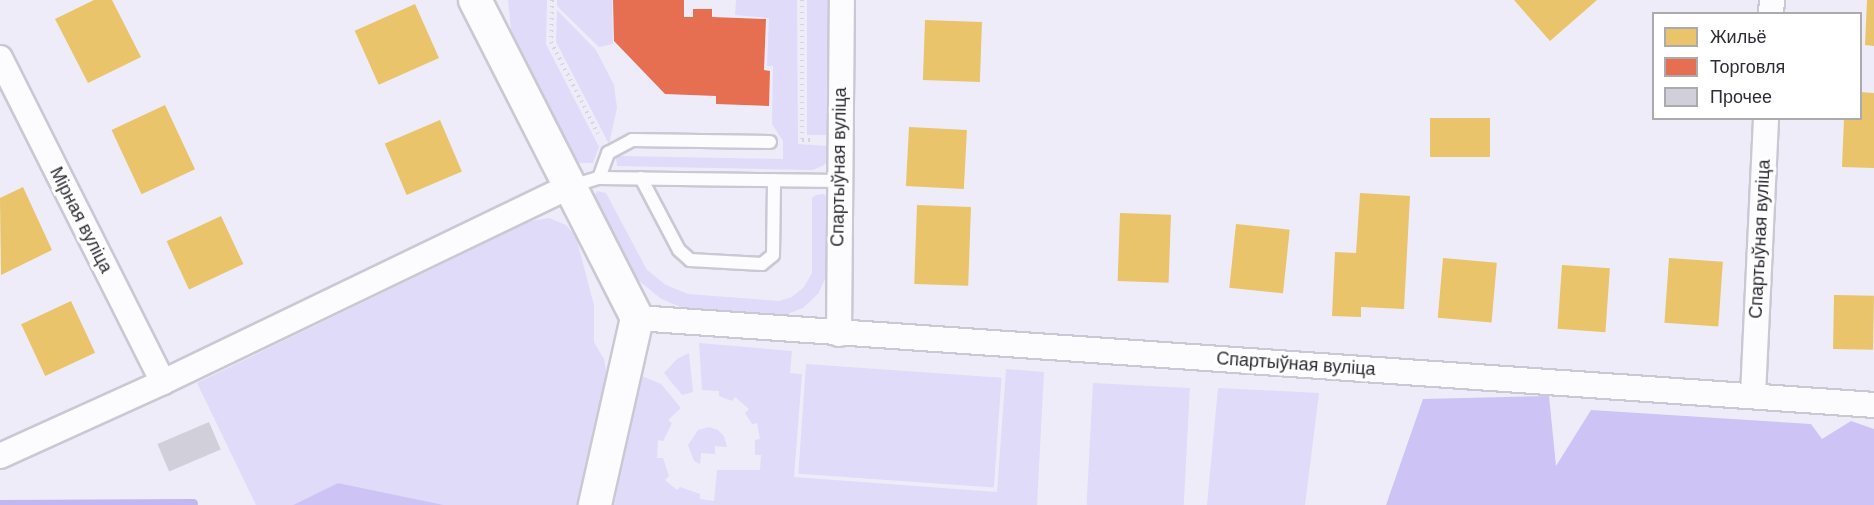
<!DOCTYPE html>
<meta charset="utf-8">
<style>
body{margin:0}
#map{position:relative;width:1874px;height:505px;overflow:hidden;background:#eeecf9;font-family:"DM Sans",sans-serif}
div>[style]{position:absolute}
.green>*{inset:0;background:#e0dbf8;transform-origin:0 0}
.forest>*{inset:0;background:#cdc4f5}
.homes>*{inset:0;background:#e9c46a;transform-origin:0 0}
.shops>*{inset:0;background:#e76f51}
.stream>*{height:9px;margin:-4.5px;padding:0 4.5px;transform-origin:4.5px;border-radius:4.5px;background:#c2b7f2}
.building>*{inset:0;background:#d1cfda;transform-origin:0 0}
.path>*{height:4px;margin-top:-2px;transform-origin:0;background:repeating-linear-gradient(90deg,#d6d6da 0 1.5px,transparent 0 6px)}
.roads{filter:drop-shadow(2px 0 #cac8d2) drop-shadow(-2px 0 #cac8d2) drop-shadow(0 2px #cac8d2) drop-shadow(0 -2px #cac8d2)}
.service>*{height:12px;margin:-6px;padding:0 6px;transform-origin:6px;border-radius:6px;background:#fcfcfe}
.minor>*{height:24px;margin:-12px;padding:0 12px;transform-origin:12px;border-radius:12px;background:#fcfcfe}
.tertiary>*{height:32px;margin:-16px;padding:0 16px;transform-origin:16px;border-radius:16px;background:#fcfcfe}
span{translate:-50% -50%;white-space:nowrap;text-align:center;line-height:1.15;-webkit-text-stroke:6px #fff;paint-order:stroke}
.street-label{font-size:18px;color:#2e2d35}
.legend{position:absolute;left:1652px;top:12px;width:210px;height:108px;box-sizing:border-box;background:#fff;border:2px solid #ababae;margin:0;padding:8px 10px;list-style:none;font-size:18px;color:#2e2d35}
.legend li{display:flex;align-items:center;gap:12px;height:30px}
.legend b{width:30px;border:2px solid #ababae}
</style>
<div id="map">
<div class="green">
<div style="clip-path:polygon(508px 0,547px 0,546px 44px,599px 147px,593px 163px,580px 163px,571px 156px,512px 39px)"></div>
<div style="clip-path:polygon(557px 0,612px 0,613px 44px,599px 47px,557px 6px)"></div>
<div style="clip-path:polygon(736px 0,797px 0,798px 144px,828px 146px,828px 160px,824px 165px,813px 170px,617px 166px,616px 158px,620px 156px,783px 159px,783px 141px,772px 124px,773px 66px,767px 66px,769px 18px,735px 15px)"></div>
<div style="left:807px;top:0;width:22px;height:135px"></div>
<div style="clip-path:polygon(557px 10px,596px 50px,614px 85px,617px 108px,609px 144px,556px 42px)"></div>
<div style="clip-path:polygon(597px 191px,606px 193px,647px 270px,666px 285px,688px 294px,779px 301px,792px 297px,804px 287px,812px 273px,812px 198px,816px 195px,824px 194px,828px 198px,827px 275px,818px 294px,803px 308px,785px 315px,682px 308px,660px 298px,638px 280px,593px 200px)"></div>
<div style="clip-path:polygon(549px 218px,566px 225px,576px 237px,594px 305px,594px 342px,604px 359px,607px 376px,577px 505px,444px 505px,338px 483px,293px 505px,256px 505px,197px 383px,531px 221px)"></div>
<div style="clip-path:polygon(699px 343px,792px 351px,790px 373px,802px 374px,794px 477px,997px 492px,1006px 369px,1044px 372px,1037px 505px,614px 505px,637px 389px,642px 376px,661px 384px,681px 408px,668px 420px,672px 423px,663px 441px,658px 440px,657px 458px,663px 458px,669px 476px,665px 480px,677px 490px,680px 487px,700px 494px,700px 499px,714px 501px,717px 470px,760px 470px,761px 455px,755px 455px,755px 440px,760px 439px,757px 423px,752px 424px,745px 413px,749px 409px,735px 397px,732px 401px,719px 396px,719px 391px,702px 390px)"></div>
<div style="clip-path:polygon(689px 353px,693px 392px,682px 395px,664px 373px,677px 359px)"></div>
<div style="left:806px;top:364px;width:196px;height:110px;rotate:4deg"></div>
<div style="left:1093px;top:383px;width:97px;height:122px;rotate:3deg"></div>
<div style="clip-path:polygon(1218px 388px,1319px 393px,1305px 505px,1207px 505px)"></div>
<div style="clip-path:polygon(709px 427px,718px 430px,724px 436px,727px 447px,715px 446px,715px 454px,701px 453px,700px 464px,694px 461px,688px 445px,698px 430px)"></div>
</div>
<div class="forest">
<div style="clip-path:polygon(1549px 396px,1556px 466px,1591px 410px,1811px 424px,1822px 439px,1851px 421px,1874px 429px,1874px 505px,1386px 505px,1423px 399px)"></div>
<div style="clip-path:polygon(338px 483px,444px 505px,293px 505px)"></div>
</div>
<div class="homes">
<div style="clip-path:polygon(94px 0,112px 0,141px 57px,88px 83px,55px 19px)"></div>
<div style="clip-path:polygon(1514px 0,1597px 0,1550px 41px)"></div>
<div style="clip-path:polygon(1867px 0,1874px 0,1874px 46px,1865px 45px)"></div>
<div style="left:415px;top:4px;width:59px;height:66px;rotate:66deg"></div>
<div style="left:925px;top:20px;width:57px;height:60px;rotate:2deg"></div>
<div style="clip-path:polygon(1860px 92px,1874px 93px,1874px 168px,1842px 167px,1844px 118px,1860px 118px)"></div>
<div style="left:165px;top:105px;width:71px;height:59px;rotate:65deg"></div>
<div style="left:1430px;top:118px;width:60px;height:39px"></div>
<div style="left:440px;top:120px;width:56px;height:60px;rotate:67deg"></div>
<div style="left:909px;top:127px;width:58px;height:59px;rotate:3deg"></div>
<div style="clip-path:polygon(23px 187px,52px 250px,1px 275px,0 198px)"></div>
<div style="clip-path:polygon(1360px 193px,1410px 196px,1404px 309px,1361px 307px,1361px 317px,1332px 316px,1335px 252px,1356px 253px)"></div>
<div style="left:917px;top:205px;width:54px;height:79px;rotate:2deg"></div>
<div style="left:1120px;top:213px;width:51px;height:68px;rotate:2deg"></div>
<div style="left:221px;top:216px;width:53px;height:60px;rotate:65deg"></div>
<div style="left:1236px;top:224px;width:54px;height:64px;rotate:6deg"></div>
<div style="left:1443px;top:258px;width:54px;height:60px;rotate:5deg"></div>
<div style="left:1669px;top:258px;width:54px;height:65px;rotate:4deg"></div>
<div style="left:1562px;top:265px;width:48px;height:64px;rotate:4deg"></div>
<div style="left:1834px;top:295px;width:40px;height:54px;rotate:1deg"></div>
<div style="left:71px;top:301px;width:57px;height:55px;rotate:65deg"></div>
</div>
<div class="shops">
<div style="clip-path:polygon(613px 0,684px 0,684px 17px,693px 17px,693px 9px,712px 9px,712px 17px,766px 19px,764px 70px,770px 71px,769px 106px,716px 104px,716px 96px,665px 94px,614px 41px)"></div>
</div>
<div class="stream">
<div style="left:0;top:504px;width:193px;rotate:-0.3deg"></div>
</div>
<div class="building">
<div style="left:209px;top:422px;width:30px;height:56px;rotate:67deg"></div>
</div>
<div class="path">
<div style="left:552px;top:0;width:42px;rotate:91.4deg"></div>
<div style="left:551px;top:42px;width:103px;rotate:62.9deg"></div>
<div style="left:802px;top:0;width:140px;rotate:90deg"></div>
<div style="left:802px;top:140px;width:12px"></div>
</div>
<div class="roads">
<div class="service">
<div style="left:599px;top:178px;width:27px;rotate:-70deg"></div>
<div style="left:608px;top:153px;width:27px;rotate:-28deg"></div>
<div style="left:632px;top:140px;width:138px;rotate:0.8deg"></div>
<div style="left:641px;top:178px;width:81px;rotate:62.2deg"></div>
<div style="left:679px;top:250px;width:15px;rotate:42deg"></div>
<div style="left:690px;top:260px;width:72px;rotate:3.2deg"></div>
<div style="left:762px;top:264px;width:14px;rotate:-39deg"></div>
<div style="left:773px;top:255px;width:75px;rotate:-89.2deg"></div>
<div style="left:572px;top:186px;width:28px;rotate:-17deg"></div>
<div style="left:599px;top:178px;width:240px;rotate:0.7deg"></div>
</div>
<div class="minor">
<div style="left:1771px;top:14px;width:14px;rotate:-86deg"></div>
<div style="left:0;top:58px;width:363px;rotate:63.3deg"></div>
<div style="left:637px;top:318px;width:1240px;rotate:4.02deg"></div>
<div style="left:839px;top:334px;width:334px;rotate:-89.5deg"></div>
<div style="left:1753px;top:395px;width:277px;rotate:-87.3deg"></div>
<div style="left:0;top:456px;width:179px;rotate:-24.4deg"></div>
<div style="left:163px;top:382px;width:453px;rotate:-25.7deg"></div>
</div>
<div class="tertiary">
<div style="left:475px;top:0;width:357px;rotate:63deg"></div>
<div style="left:637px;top:318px;width:192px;rotate:102.7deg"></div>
</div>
</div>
<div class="street-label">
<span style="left:839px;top:167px;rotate:-89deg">Спартыўная вуліца</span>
<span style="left:81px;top:220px;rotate:63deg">Мірная вуліца</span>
<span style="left:1760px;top:239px;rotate:-87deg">Спартыўная вуліца</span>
<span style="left:1296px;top:364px;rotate:4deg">Спартыўная вуліца</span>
</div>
<ul class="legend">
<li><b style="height:16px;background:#e9c46a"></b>Жильё</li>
<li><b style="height:16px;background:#e76f51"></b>Торговля</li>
<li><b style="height:16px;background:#d1cfda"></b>Прочее</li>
</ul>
</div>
